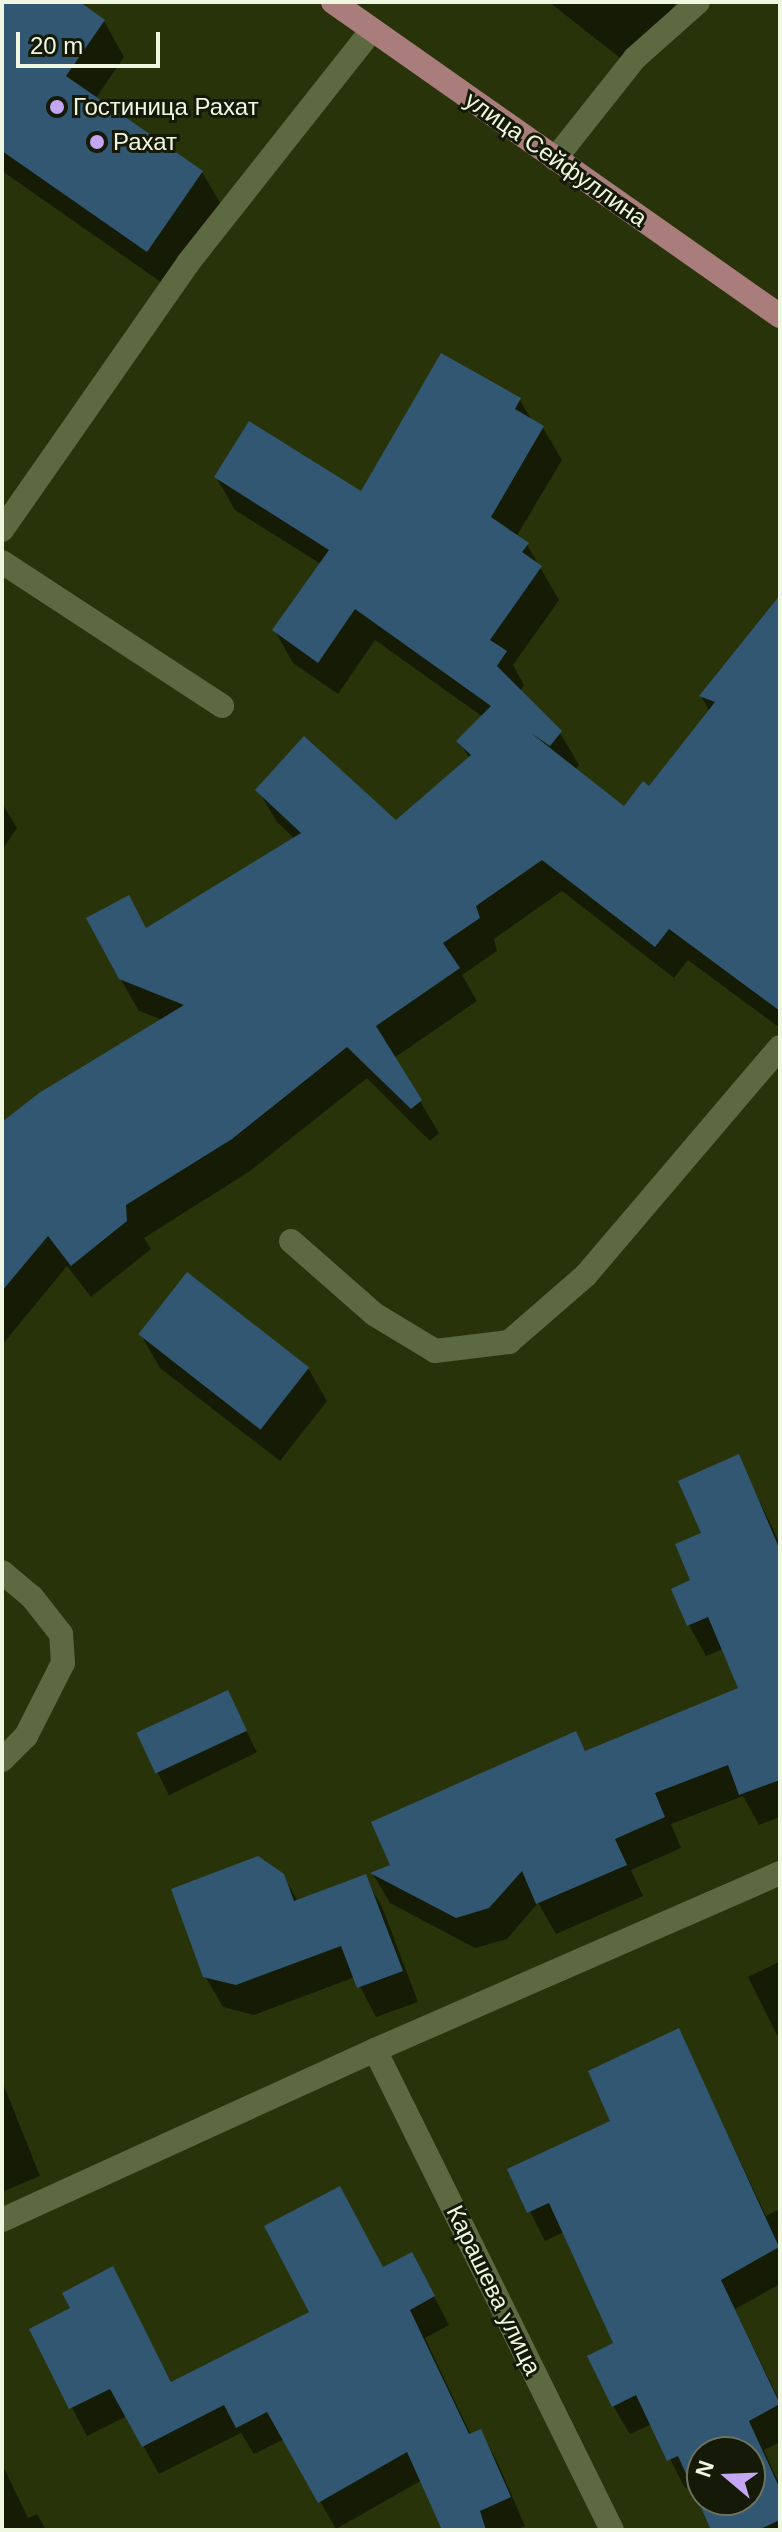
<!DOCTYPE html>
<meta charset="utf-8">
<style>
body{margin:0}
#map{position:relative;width:782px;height:2532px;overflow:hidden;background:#29330a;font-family:Arial,sans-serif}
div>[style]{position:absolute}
.shadow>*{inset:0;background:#0007;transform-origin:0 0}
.building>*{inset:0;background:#315772;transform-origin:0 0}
.lane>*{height:24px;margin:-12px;padding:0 12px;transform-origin:12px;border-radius:12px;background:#5d6940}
.street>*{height:24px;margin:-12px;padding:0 12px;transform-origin:12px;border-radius:12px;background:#5d6940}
.primary>*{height:24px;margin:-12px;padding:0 12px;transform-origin:12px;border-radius:12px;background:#a87d7b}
.dots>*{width:22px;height:22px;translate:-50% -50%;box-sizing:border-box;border:4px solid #141908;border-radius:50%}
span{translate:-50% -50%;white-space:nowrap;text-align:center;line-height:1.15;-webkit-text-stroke:6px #141908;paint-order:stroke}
.poi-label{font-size:24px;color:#f0f7e0}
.left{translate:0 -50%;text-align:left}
.street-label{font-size:24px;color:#f0f7e0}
.frame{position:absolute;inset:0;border:4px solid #f0f7e0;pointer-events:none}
.north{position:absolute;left:686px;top:2436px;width:80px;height:80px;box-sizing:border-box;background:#141908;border:2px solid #6c725e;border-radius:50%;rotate:289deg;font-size:22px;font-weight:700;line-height:32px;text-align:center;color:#f0f7e0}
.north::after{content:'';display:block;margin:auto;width:28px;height:36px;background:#c3a7f2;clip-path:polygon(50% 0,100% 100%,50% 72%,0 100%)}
.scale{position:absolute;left:16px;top:32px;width:144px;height:36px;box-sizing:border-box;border:4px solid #f0f7e0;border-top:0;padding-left:10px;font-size:24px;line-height:28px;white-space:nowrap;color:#f0f7e0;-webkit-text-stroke:6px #141908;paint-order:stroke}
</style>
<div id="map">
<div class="shadow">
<div style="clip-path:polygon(2px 2px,76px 2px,104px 21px,124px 57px,96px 98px,202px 172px,223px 208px,168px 287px,2px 171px)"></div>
<div style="clip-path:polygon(549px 2px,677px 2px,629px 65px)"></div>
<div style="clip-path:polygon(520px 400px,532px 421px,543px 428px,562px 460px,516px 537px,527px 545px,559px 600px,513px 665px,524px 685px,520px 691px,560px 733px,579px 765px,575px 770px,624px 808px,649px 789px,710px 712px,701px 696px,780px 636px,780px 1028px,688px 960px,674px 978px,562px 891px,494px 939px,497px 951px,462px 975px,477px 1001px,394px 1058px,439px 1133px,430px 1141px,367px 1078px,250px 1171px,144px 1238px,151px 1249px,91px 1297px,67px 1266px,2px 1345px,2px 1124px,163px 1020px,139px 1011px,120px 978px,147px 930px,295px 839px,277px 822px,258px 790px,396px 823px,470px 759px,459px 741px,483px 717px,375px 640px,338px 694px,293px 663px,275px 631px,321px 564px,235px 510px,216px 477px,362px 494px)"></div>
<div style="clip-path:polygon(2px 803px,17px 828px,2px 850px)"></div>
<div style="clip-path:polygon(141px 1335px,308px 1368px,327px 1401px,280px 1461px,160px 1368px)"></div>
<div style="clip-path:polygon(738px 1457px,780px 1543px,780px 1817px,759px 1825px,743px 1796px,671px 1824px,681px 1848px,631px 1870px,643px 1896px,556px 1934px,538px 1903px,507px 1939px,475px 1948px,390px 1903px,373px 1874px,393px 1866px,576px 1734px,586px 1753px,740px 1689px,723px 1649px,706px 1656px,689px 1625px,693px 1581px,703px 1534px)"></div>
<div style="left:228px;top:1693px;width:66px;height:98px;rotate:64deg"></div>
<div style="clip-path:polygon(283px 1875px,298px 1902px,365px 1877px,382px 1907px,418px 2002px,376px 2017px,355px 1977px,254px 2015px,223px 2007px,205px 1976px)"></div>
<div style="clip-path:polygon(779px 1962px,780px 1963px,780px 2041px,748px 1977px)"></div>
<div style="clip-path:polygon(evenodd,679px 2031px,766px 2216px,780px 2209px,780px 2284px,735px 2309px,780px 2402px,780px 2442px,764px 2450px,780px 2486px,780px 2530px,714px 2530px,693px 2485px,685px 2488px,652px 2424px,630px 2434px,613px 2406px,615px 2344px,564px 2232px,545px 2241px,509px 2170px,613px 2122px,679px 2031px,702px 2452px,750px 2452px,750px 2500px,702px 2500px,702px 2452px)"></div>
<div style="clip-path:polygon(2px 2081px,40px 2176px,2px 2192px)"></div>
<div style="clip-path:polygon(113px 2269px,172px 2383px,312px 2312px,384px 2270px,427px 2283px,449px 2325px,425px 2338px,471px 2435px,480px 2431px,496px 2459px,525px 2526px,516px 2530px,444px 2530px,422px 2480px,336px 2529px,284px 2439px,254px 2454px,241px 2433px,159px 2474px,127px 2416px,87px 2436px,31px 2330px,72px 2309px)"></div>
<div style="clip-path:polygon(2px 2464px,28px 2518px,37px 2514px,46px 2530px,2px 2530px)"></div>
</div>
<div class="building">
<div style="clip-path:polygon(2px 2px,80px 2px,105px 20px,66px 76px,203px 171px,147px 252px,2px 151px)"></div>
<div style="clip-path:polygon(441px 353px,521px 398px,515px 409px,544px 426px,491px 517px,529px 543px,522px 552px,542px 566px,490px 640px,507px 651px,497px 666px,562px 731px,550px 746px,531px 733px,624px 806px,643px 781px,649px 786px,715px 702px,699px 696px,780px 595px,780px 1011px,669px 929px,655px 947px,542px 860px,476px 906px,480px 918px,443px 943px,460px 968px,376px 1026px,422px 1100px,411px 1109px,347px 1047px,232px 1139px,126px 1205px,127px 1221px,71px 1266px,48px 1236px,2px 1291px,2px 1122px,39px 1093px,184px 1005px,119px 979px,86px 918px,129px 895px,146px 928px,301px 833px,255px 790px,304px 736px,396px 820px,471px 755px,456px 741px,491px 706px,355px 609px,318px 663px,272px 630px,329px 550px,214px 477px,249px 421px,361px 491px)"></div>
<div style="left:187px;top:1272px;width:155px;height:79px;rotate:38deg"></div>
<div style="clip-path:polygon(739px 1454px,780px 1550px,780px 1780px,739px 1795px,728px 1765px,655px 1793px,665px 1817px,615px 1839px,627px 1865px,536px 1904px,522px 1871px,489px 1908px,456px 1918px,370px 1873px,390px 1865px,371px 1822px,576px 1731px,585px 1751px,738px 1688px,708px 1617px,687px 1626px,671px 1589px,690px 1580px,675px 1544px,701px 1533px,678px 1481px)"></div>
<div style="left:228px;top:1690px;width:45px;height:101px;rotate:65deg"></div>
<div style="clip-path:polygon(258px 1856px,284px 1874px,294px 1901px,366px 1874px,403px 1971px,357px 1988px,341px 1946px,236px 1985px,203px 1977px,171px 1889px)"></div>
<div style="clip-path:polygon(evenodd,679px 2028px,779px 2247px,721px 2280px,780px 2404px,749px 2421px,780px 2489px,780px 2520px,758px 2530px,711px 2530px,678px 2456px,667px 2461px,636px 2395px,612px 2407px,587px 2356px,613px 2343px,549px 2203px,527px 2213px,507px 2169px,610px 2121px,588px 2071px,679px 2028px,702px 2452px,750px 2452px,750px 2500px,702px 2500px,702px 2452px)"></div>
<div style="clip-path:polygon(340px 2186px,383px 2267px,412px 2252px,435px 2296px,410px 2310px,469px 2434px,481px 2429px,511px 2497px,480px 2511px,486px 2530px,442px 2530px,407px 2452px,318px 2503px,267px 2412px,236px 2428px,224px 2405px,142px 2447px,110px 2389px,69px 2409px,29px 2329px,70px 2308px,62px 2293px,113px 2266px,171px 2382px,309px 2312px,264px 2226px)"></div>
</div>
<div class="lane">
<div style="left:555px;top:159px;width:129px;rotate:-51.6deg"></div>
<div style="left:635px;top:58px;width:84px;rotate:-41.6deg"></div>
</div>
<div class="street">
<div style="left:2px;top:530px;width:325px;rotate:-55.1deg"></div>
<div style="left:188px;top:263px;width:297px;rotate:-51.7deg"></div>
<div style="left:2px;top:562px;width:263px;rotate:33.2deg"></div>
<div style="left:291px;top:1241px;width:111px;rotate:41.3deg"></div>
<div style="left:374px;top:1314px;width:71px;rotate:31.2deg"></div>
<div style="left:435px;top:1351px;width:75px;rotate:-6.9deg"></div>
<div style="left:509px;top:1342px;width:102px;rotate:-41deg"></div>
<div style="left:586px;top:1275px;width:299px;rotate:-49.6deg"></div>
<div style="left:2px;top:1572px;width:39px;rotate:40deg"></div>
<div style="left:32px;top:1597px;width:47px;rotate:51.9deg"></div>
<div style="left:61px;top:1634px;width:29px;rotate:86deg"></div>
<div style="left:63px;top:1663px;width:82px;rotate:116.9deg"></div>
<div style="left:26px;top:1736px;width:34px;rotate:135deg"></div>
<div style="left:375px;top:2050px;width:535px;rotate:63.72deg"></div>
<div style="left:2px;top:2220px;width:410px;rotate:-24.5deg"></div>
<div style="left:375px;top:2050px;width:442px;rotate:-23.6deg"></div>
</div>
<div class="primary">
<div style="left:333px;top:2px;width:546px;rotate:35.09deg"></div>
</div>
<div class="dots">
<div style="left:57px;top:107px;background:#c3a7f2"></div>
<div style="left:97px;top:142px;background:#c3a7f2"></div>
</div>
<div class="poi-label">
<span class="left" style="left:73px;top:107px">Гостиница Рахат</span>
<span class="left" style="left:113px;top:142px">Рахат</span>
</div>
<div class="street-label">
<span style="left:556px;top:159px;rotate:35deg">улица Сейфуллина</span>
<span style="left:494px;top:2290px;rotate:64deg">Карашева улица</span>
</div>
<div class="frame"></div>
<div class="north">N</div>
<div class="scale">20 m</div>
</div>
